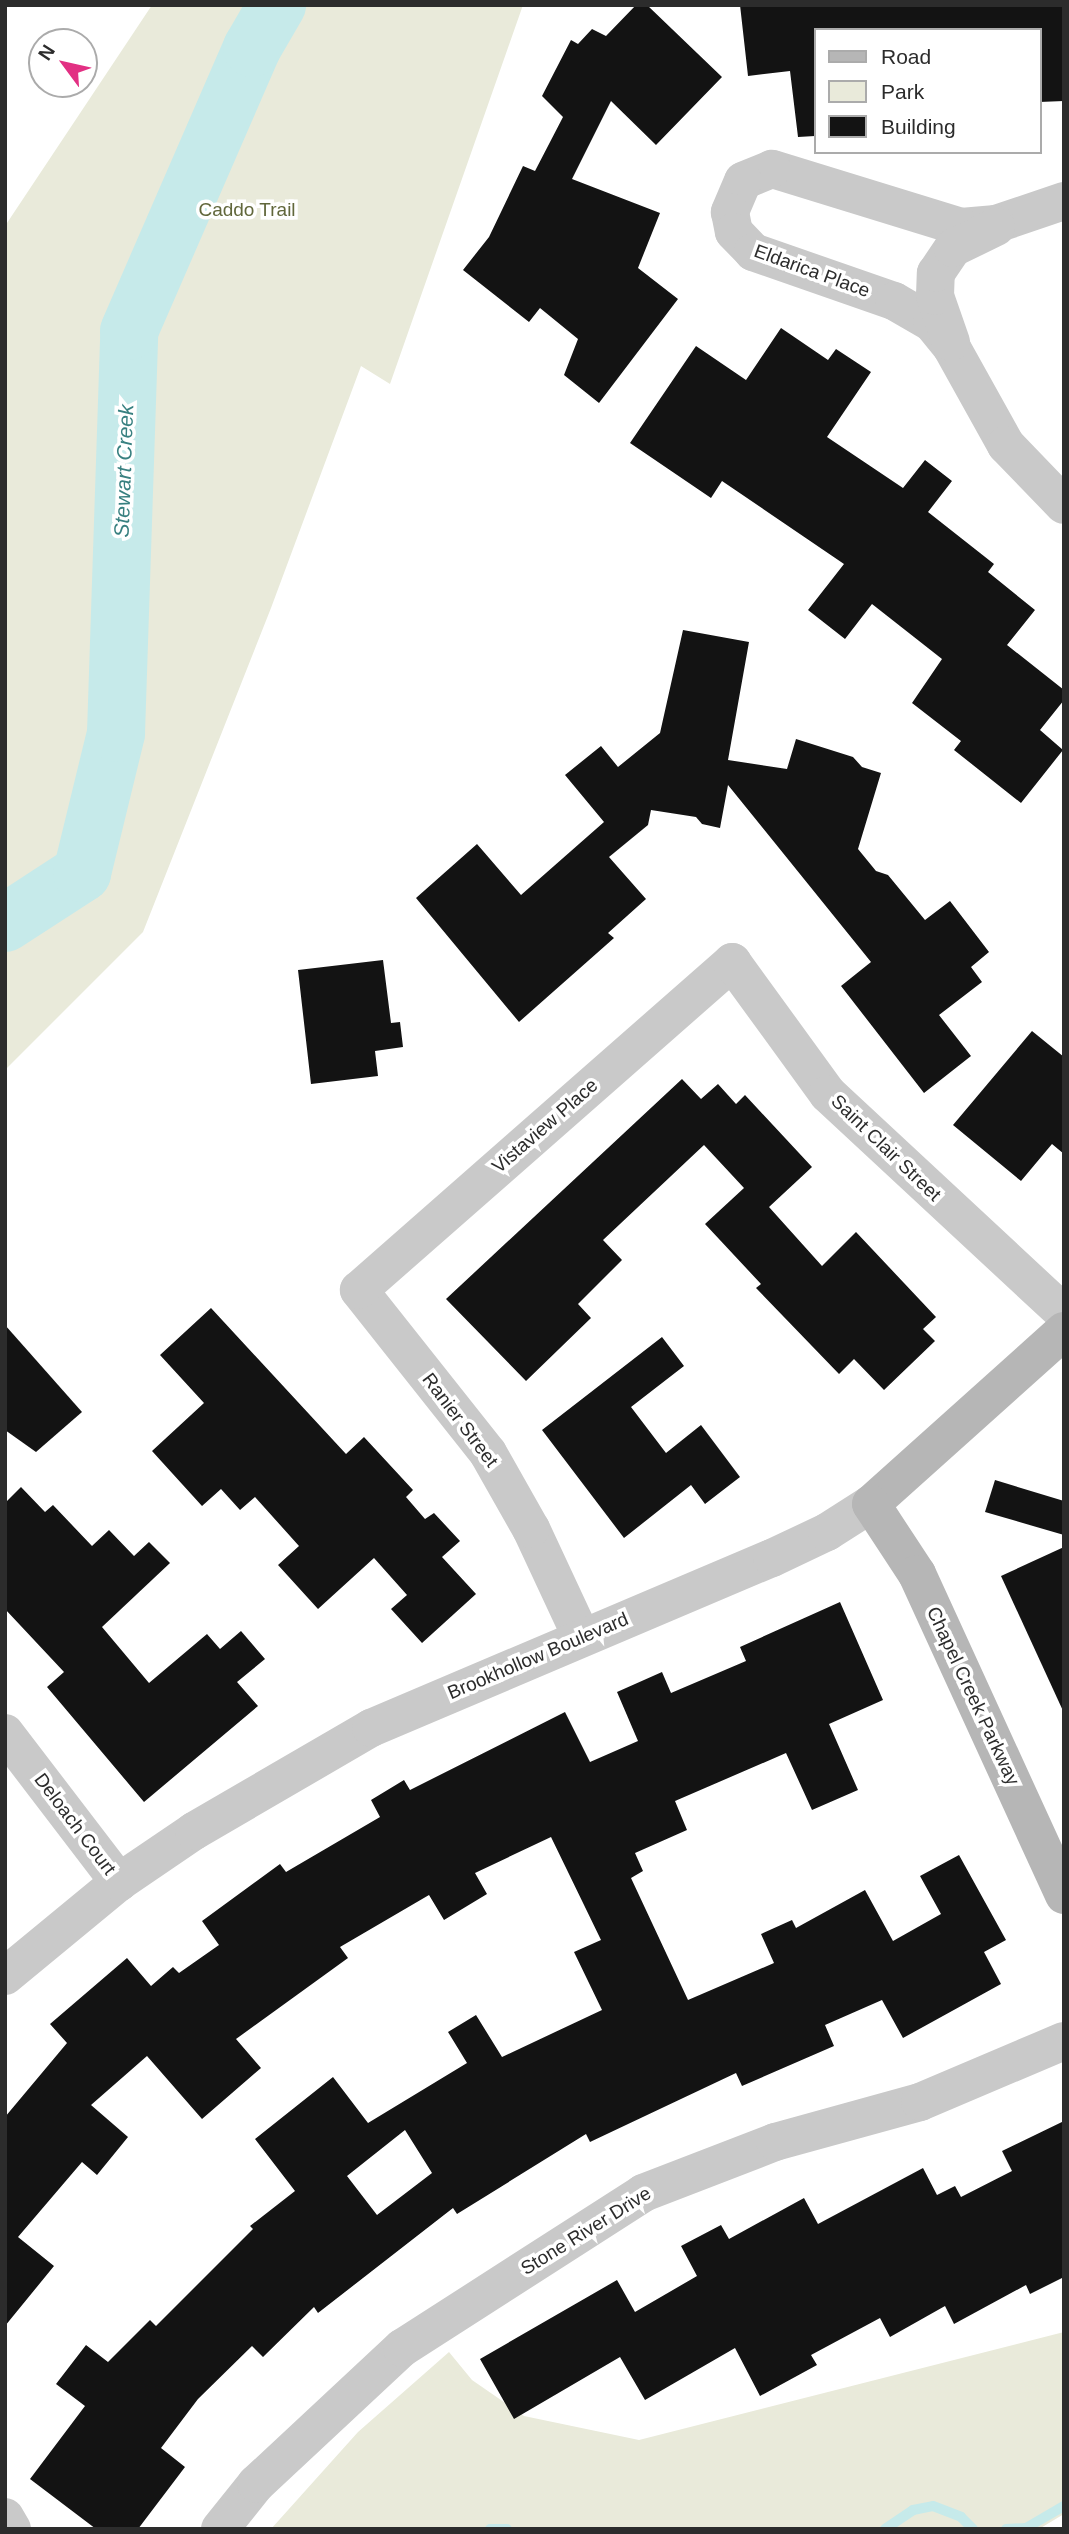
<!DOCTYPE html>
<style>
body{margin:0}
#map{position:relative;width:1069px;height:2534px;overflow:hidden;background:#fff;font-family:Arial,sans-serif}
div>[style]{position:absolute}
.green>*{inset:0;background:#e9eada}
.stream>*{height:10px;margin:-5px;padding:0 5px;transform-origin:5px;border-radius:5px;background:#c6eaea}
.river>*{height:58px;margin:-29px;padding:0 29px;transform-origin:29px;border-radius:29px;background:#c6eaea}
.building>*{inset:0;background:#131313}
.street>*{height:38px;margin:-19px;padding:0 19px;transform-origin:19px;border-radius:19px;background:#c9c9c9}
.secondary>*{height:38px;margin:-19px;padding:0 19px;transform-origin:19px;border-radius:19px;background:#b6b6b6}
span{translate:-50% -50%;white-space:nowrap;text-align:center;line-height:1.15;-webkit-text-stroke:7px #fff;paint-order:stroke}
.park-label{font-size:19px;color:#61673b}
.street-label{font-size:19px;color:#2c2c2c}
.water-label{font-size:21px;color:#388080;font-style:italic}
.frame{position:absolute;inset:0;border:7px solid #2c2c2c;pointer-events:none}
.legend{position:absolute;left:814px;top:28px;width:228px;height:126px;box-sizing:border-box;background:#fff;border:2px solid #ababab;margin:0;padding:9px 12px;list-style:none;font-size:21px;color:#2c2c2c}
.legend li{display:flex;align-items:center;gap:14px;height:35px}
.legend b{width:35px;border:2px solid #ababab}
.north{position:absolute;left:28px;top:28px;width:70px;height:70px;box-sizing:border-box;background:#fff;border:2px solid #ababab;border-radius:50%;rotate:303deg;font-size:19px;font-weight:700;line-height:28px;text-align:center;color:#2c2c2c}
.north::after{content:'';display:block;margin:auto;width:24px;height:32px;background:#e23083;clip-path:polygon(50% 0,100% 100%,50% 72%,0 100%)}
</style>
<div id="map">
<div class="green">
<div style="clip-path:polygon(152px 5px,523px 5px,390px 384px,361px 366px,271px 608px,143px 932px,5px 1070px,5px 226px)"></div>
<div style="clip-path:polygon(1064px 2332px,1064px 2514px,1039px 2529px,271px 2529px,358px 2432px,449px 2352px,472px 2380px,524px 2416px,639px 2440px)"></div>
</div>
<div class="stream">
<div style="left:490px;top:2529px;width:17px"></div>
<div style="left:885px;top:2529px;width:34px;rotate:-34deg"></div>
<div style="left:913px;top:2510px;width:20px;rotate:-11deg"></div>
<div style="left:933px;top:2506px;width:30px;rotate:21deg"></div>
<div style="left:961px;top:2517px;width:17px;rotate:45deg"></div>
<div style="left:1006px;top:2529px;width:20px;rotate:-3deg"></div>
<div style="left:1026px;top:2528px;width:44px;rotate:-30.1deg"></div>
</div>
<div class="river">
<div style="left:5px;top:923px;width:92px;rotate:-33deg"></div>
<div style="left:82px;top:873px;width:144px;rotate:-76.3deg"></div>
<div style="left:116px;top:733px;width:402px;rotate:-88.1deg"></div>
<div style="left:129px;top:331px;width:309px;rotate:-66.5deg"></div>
<div style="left:252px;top:48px;width:50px;rotate:-59.8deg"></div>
</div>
<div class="building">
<div style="clip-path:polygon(636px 5px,647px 5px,722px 77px,656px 145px,611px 101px,572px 179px,660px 213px,638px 268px,678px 299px,599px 403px,564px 375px,578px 339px,540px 308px,529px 322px,463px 270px,489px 237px,523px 166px,535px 171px,563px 117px,542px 96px,571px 40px,578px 44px,592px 29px,606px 36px)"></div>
<div style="clip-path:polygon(740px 5px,1064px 5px,1064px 101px,1039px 102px,1039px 30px,815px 30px,815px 136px,798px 137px,790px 71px,748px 76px)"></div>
<div style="clip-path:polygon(781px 328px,828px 360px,836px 349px,871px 372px,827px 437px,903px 488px,925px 460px,952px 481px,928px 512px,994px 564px,988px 572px,1035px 610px,1007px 645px,1064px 690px,1064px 700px,1040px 730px,1063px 750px,1021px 803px,954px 750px,961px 741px,912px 703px,942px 659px,872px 604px,845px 639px,808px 610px,844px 564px,722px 481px,711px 498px,630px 443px,696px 346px,746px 380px)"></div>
<div style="clip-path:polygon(683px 630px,749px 642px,728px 760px,787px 769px,796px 739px,853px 757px,862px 767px,881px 773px,858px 849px,876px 871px,888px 875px,925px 920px,950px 901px,989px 952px,971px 967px,982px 982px,939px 1015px,971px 1056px,924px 1093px,841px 986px,871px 962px,728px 785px,720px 828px,702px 824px,696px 817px,651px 810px,648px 825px,609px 857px,646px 899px,608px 933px,614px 938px,519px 1022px,416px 898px,477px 844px,521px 895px,604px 822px,565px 775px,601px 746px,618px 767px,660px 733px)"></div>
<div style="clip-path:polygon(383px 960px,391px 1023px,400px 1022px,403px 1047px,375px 1051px,378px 1076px,311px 1084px,298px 970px)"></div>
<div style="clip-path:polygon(1032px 1031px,1064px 1057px,1064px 1154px,1052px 1144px,1021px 1181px,953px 1125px)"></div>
<div style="clip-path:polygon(682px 1079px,701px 1099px,718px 1084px,736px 1104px,745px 1095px,812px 1167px,769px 1207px,822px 1266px,856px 1232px,936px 1317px,923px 1329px,935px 1341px,884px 1390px,854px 1359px,839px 1374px,756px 1288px,761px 1284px,705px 1224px,744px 1188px,704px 1145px,603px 1240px,622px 1260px,578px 1304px,591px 1318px,526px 1381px,446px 1299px)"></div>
<div style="clip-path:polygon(211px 1308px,346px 1454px,364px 1437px,413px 1490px,406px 1497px,425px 1519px,434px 1513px,460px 1541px,442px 1557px,476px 1594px,422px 1643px,391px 1609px,407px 1595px,374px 1558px,318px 1609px,278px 1565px,299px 1546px,255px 1497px,240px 1510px,221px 1489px,202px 1506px,152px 1451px,204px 1403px,160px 1355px)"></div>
<div style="clip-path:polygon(5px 1325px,82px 1412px,36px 1452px,5px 1430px)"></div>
<div style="clip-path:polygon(662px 1337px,684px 1366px,631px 1407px,666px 1453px,701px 1425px,740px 1477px,705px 1504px,691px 1485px,624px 1538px,542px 1430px)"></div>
<div style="clip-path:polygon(995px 1480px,1064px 1501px,1064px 1535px,985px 1512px)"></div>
<div style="clip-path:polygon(21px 1487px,45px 1512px,53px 1505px,92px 1546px,109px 1530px,134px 1556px,149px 1542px,170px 1563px,102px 1627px,149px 1683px,207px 1634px,220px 1649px,241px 1631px,265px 1659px,237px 1682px,258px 1706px,144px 1802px,47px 1687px,64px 1672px,5px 1609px,5px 1503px)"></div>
<div style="clip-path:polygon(1064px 1547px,1064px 1713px,1001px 1576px)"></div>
<div style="clip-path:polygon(evenodd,840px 1602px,883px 1700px,829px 1724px,858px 1790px,812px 1810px,786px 1753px,675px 1801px,687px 1830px,635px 1853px,643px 1871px,631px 1878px,688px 2000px,774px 1963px,761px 1934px,792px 1920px,796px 1928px,865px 1890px,893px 1941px,941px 1914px,920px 1876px,959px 1855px,1006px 1940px,984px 1952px,1001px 1984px,903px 2038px,882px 2000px,825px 2025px,834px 2046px,742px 2086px,736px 2073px,590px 2142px,586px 2134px,457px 2214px,453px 2208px,318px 2313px,314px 2307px,263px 2357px,252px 2346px,198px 2399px,161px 2448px,185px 2467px,138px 2529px,96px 2529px,30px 2479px,85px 2406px,56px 2384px,86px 2345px,108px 2362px,150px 2320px,156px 2326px,253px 2229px,250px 2226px,295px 2191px,255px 2139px,333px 2077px,368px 2123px,467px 2063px,448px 2032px,476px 2015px,502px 2057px,602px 2010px,574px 1952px,601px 1940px,551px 1837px,475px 1873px,487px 1894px,444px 1920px,429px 1895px,340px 1947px,348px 1958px,236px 2039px,261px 2068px,202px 2119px,147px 2056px,91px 2105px,128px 2137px,97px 2175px,82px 2162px,18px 2237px,54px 2266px,5px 2326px,5px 2117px,67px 2043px,50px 2024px,127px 1958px,151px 1986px,173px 1967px,179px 1973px,219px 1945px,202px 1921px,280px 1864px,286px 1872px,380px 1817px,371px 1800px,404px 1780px,410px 1790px,565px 1712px,590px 1762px,638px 1741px,617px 1692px,662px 1672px,671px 1693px,746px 1661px,740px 1647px,840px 1602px,405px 2130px,432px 2173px,377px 2215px,347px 2176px,405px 2130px)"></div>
<div style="clip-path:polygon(1064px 2121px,1064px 2277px,1030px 2294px,1026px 2285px,954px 2324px,945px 2306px,890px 2337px,880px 2318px,811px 2355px,817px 2365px,760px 2396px,735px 2348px,645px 2400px,620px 2357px,514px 2419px,480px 2359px,617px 2280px,635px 2312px,697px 2276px,681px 2246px,721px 2225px,729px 2239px,804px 2198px,818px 2224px,923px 2168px,937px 2195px,955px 2186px,961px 2197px,1012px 2171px,1002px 2151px)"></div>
</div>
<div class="street">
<div style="left:1064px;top:201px;width:72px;rotate:161.3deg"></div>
<div style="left:996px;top:224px;width:35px;rotate:175deg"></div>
<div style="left:961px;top:227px;width:198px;rotate:-162.9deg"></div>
<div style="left:772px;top:169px;width:31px;rotate:158deg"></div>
<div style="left:743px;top:181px;width:34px;rotate:113deg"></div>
<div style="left:730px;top:212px;width:20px;rotate:79deg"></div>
<div style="left:734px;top:232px;width:28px;rotate:46deg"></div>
<div style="left:753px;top:252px;width:149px;rotate:19.2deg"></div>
<div style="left:894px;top:301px;width:44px;rotate:30.1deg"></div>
<div style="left:932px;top:323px;width:32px;rotate:51deg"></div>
<div style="left:952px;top:348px;width:111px;rotate:60.9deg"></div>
<div style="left:1006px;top:445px;width:83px;rotate:46deg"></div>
<div style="left:951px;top:342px;width:49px;rotate:-109.2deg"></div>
<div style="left:935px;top:296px;width:23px;rotate:-88deg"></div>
<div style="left:936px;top:273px;width:30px;rotate:-56deg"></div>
<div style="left:953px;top:248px;width:48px;rotate:-26deg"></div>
<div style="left:581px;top:1636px;width:118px;rotate:-115deg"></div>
<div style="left:531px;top:1529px;width:87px;rotate:-119.5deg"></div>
<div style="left:488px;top:1453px;width:208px;rotate:-128.4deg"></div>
<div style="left:359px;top:1290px;width:497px;rotate:-41.3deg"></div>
<div style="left:732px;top:962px;width:163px;rotate:54deg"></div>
<div style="left:828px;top:1094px;width:322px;rotate:42.9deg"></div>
<div style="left:5px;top:1733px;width:188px;rotate:52.6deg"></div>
<div style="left:5px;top:1976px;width:148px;rotate:-39.5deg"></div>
<div style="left:119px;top:1882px;width:91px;rotate:-34.2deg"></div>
<div style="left:194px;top:1831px;width:205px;rotate:-30.2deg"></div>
<div style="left:371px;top:1728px;width:436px;rotate:-23deg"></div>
<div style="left:772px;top:1558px;width:61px;rotate:-25.3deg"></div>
<div style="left:827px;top:1532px;width:52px;rotate:-32.5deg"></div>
<div style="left:5px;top:2517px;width:14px;rotate:60deg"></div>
<div style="left:220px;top:2529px;width:58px;rotate:-51.3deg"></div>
<div style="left:256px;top:2484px;width:200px;rotate:-43deg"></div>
<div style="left:402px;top:2348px;width:287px;rotate:-32.7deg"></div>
<div style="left:643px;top:2193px;width:142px;rotate:-21.1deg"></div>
<div style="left:775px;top:2142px;width:150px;rotate:-15.4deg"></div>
<div style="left:920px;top:2102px;width:156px;rotate:-23deg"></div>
</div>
<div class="secondary">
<div style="left:1064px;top:1331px;width:259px;rotate:138.1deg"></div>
<div style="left:871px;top:1504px;width:84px;rotate:56.7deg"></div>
<div style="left:917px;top:1574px;width:353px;rotate:65.4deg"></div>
</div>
<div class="park-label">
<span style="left:247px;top:210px">Caddo Trail</span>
</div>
<div class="street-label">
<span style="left:812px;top:271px;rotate:20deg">Eldarica Place</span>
<span style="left:545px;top:1126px;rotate:-41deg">Vistaview Place</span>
<span style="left:886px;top:1148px;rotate:44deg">Saint Clair Street</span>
<span style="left:460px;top:1420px;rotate:53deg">Ranier Street</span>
<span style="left:538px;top:1656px;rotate:-23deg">Brookhollow Boulevard</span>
<span style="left:973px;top:1696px;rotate:65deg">Chapel Creek Parkway</span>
<span style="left:75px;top:1824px;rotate:53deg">Deloach Court</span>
<span style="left:586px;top:2231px;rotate:-32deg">Stone River Drive</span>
</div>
<div class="water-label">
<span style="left:124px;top:471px;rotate:-88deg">Stewart Creek</span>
</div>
<div class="frame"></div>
<ul class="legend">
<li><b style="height:9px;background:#b6b6b6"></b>Road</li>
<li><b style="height:19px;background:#e9eada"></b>Park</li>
<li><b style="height:19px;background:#131313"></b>Building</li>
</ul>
<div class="north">N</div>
</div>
